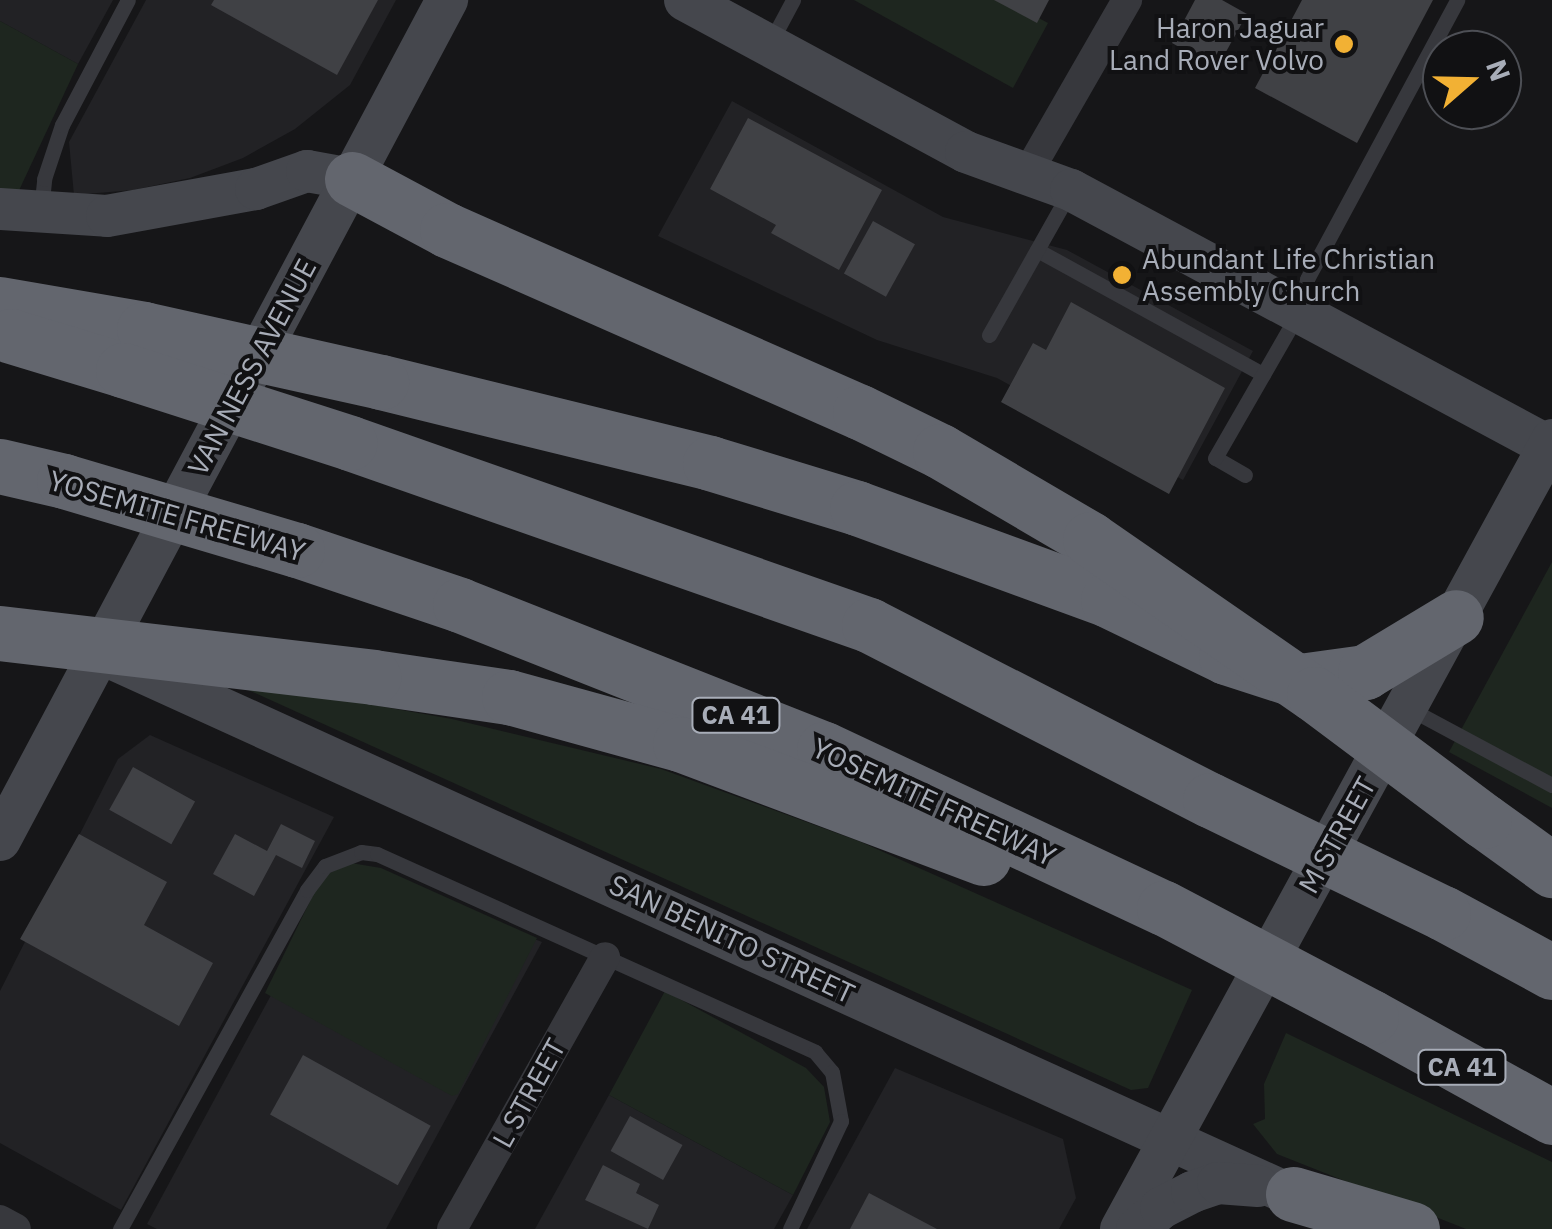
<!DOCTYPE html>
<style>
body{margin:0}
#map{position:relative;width:1552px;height:1229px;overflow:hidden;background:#161618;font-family:"IBM Plex Sans",sans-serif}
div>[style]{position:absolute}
.built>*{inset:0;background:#222225}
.green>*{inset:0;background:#1e261f}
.building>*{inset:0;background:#404145;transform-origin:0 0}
.lane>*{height:15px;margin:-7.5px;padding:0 7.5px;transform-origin:7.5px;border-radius:7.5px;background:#37383d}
.street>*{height:30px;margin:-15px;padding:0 15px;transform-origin:15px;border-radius:15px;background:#37383d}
.secondary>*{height:42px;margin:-21px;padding:0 21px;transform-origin:21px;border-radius:21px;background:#45474d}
.highway>*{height:55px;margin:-27.5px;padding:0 27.5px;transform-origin:27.5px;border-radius:27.5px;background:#63666e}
.highway-bridge>*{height:55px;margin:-27.5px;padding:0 27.5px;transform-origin:27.5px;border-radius:27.5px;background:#63666e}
.dots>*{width:28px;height:28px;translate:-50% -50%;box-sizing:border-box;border:5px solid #111113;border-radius:50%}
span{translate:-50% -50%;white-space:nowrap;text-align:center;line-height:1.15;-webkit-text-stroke:8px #111113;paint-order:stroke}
.shield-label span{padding:2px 8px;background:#111113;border:2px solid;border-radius:8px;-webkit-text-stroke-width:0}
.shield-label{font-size:25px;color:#a8adb8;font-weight:700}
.poi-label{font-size:28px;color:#a8adb8}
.right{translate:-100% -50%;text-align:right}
.left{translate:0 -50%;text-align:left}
.street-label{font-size:28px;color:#a8adb8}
.north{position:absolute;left:1422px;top:30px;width:100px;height:100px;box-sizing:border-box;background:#111113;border:2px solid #4d4f55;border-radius:50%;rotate:70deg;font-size:28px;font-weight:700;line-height:40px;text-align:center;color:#a8adb8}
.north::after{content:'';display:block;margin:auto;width:35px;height:45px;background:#f2b134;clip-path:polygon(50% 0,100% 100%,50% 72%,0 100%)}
</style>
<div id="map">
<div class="built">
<div style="clip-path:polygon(0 0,113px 0,78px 64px,0 21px)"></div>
<div style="clip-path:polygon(146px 0,396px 0,350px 85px,295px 129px,243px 158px,190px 178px,133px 190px,74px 195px,69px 142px)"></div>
<div style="clip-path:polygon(732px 101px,943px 217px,1067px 250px,1253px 351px,1183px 480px,997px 378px,877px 340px,658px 236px)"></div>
<div style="clip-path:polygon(150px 735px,334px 817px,121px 1210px,0 1143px,0 991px,118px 759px)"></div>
<div style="clip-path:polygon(393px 884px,542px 942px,386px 1229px,157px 1229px,147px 1224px,328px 890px)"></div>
<div style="clip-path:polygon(895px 1068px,1063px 1139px,1076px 1198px,1059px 1229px,807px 1229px)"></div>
<div style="clip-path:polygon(609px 1095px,793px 1195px,774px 1229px,535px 1229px)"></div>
</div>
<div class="green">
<div style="clip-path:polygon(854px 0,1005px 0,1048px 23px,1013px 88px)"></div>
<div style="clip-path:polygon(0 21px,78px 64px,15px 199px,0 196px)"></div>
<div style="clip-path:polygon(1552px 562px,1552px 808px,1449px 752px)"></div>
<div style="clip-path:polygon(222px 678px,452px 719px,661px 769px,861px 842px,1192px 990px,1148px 1088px,1131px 1090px)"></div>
<div style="clip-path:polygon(351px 863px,381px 868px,537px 938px,458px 1094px,452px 1096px,265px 993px,317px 887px,325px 875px)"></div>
<div style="clip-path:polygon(665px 991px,806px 1068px,824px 1087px,830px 1122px,793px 1195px,609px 1095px)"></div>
<div style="clip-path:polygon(1286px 1033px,1552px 1162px,1552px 1229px,1466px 1229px,1277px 1154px,1253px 1124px,1265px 1119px,1264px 1084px)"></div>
</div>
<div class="building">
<div style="clip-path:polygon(214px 0,378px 0,337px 75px,211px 5px)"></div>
<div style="clip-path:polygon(994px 0,1049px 0,1037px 23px)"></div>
<div style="clip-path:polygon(1195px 0,1222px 0,1247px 14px,1217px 68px,1172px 43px)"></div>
<div style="clip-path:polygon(1302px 0,1433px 0,1357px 143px,1255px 88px)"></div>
<div style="clip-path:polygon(748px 118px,882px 190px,839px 270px,771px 233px,776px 225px,710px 189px)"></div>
<div style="left:873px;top:221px;width:48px;height:60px;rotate:29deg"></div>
<div style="clip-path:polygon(1071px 302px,1225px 388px,1169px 494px,1001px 402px,1033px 343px,1046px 350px)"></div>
<div style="left:133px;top:767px;width:71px;height:49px;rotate:29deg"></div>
<div style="clip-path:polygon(281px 824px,315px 841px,302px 868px,276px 855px,254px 896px,213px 874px,235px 834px,267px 851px)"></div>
<div style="clip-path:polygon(79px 834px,167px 882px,144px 925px,213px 963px,179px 1026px,20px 939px)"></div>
<div style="left:303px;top:1055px;width:146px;height:68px;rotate:29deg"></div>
<div style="left:630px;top:1116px;width:60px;height:40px;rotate:29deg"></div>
<div style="clip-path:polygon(603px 1165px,640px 1184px,636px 1193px,659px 1205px,648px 1229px,585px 1200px)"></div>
<div style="clip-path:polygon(869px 1193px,937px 1229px,850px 1229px)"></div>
</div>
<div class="lane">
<div style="left:769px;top:45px;width:51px;rotate:-61.9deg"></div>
<div style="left:41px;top:210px;width:31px;rotate:-84deg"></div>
<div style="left:44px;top:179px;width:57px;rotate:-71.6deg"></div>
<div style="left:62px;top:125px;width:141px;rotate:-62.2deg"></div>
<div style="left:1037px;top:250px;width:258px;rotate:28.8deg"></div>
<div style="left:989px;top:335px;width:163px;rotate:-60.6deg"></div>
<div style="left:1245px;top:475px;width:34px;rotate:-150deg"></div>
<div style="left:1215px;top:458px;width:168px;rotate:-60.1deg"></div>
<div style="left:1299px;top:312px;width:34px;rotate:-76deg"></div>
<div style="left:1307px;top:279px;width:317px;rotate:-61.7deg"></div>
<div style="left:1410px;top:709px;width:161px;rotate:28.2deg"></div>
<div style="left:120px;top:1229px;width:387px;rotate:-61.1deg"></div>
<div style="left:307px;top:890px;width:30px;rotate:-53deg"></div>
<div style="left:325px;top:866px;width:39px;rotate:-21deg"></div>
<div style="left:361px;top:852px;width:16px;rotate:7deg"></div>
<div style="left:377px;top:854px;width:481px;rotate:24.3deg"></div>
<div style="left:815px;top:1052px;width:26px;rotate:50deg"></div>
<div style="left:832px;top:1072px;width:50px;rotate:79.6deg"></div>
<div style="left:841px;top:1121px;width:119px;rotate:115.3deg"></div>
</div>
<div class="street">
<div style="left:1027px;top:174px;width:201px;rotate:-60.1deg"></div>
<div style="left:0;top:1220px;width:18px;rotate:29deg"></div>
<div style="left:452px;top:1229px;width:312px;rotate:-60.6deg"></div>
</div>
<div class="secondary">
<div style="left:685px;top:0;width:319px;rotate:28.4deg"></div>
<div style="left:966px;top:152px;width:112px;rotate:19.9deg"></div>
<div style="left:1071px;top:190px;width:546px;rotate:28.21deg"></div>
<div style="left:0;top:209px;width:107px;rotate:3.7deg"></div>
<div style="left:107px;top:216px;width:151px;rotate:-10.3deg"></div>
<div style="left:256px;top:189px;width:54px;rotate:-19.4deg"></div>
<div style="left:307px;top:171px;width:46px;rotate:10.1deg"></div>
<div style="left:102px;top:654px;width:1338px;rotate:24.46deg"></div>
<div style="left:0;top:840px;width:952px;rotate:-61.98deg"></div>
<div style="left:1121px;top:1229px;width:899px;rotate:-61.35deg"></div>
<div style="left:1137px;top:1229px;width:32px;rotate:-41deg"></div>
<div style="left:1161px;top:1208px;width:35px;rotate:-27deg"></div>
<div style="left:1192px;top:1192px;width:28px;rotate:-19deg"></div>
<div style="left:1218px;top:1183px;width:40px;rotate:4.3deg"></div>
</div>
<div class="highway">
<div style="left:352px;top:179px;width:108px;rotate:28.2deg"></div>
<div style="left:447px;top:230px;width:451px;rotate:23.8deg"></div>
<div style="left:860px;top:412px;width:89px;rotate:26deg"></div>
<div style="left:940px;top:451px;width:174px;rotate:30.4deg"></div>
<div style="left:0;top:304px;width:146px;rotate:9.8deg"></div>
<div style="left:11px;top:336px;width:117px;rotate:16.9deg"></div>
<div style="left:381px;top:382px;width:339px;rotate:13.8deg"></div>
<div style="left:710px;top:463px;width:154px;rotate:17deg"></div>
<div style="left:857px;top:508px;width:267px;rotate:20.1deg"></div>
<div style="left:1108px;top:600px;width:131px;rotate:25.8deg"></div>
<div style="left:1226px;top:657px;width:78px;rotate:18deg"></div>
<div style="left:1300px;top:681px;width:66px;rotate:-7.9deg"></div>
<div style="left:1365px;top:672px;width:106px;rotate:-31.1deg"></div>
<div style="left:350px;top:443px;width:550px;rotate:19.32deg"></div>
<div style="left:869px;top:625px;width:383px;rotate:27.2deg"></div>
<div style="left:0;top:466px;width:66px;rotate:13.2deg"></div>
<div style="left:297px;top:550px;width:172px;rotate:18.6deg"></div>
<div style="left:460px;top:605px;width:391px;rotate:21.6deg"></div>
<div style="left:824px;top:749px;width:375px;rotate:25.1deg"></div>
<div style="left:373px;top:677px;width:137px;rotate:8.4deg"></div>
<div style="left:509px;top:697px;width:177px;rotate:15.4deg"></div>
<div style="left:680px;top:744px;width:324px;rotate:20.6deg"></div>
<div style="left:1484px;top:821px;width:84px;rotate:35.8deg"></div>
<div style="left:1443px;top:913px;width:124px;rotate:28.4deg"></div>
<div style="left:1371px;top:1017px;width:207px;rotate:28.9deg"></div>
<div style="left:1293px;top:1194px;width:124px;rotate:16.4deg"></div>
</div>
<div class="highway-bridge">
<div style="left:144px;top:329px;width:243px;rotate:12.6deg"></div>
<div style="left:123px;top:370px;width:238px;rotate:17.8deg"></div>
<div style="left:64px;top:481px;width:243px;rotate:16.5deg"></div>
<div style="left:1090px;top:539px;width:272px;rotate:34.7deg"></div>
<div style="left:1314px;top:694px;width:212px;rotate:36.8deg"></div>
<div style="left:0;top:633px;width:376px;rotate:6.7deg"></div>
<div style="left:1210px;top:800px;width:259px;rotate:25.9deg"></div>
<div style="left:1164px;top:908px;width:234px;rotate:27.8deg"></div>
</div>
<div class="dots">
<div style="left:1344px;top:44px;background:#f2b134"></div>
<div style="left:1122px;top:275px;background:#f2b134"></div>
</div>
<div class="shield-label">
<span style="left:736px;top:715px">CA 41</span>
<span style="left:1462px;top:1067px">CA 41</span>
</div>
<div class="poi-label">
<span class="right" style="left:1324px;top:44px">Haron Jaguar<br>Land Rover Volvo</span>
<span class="left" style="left:1142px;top:275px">Abundant Life Christian<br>Assembly Church</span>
</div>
<div class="street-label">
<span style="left:252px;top:367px;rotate:-62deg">VAN NESS AVENUE</span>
<span style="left:177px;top:516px;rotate:16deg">YOSEMITE FREEWAY</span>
<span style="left:934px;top:802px;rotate:25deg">YOSEMITE FREEWAY</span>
<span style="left:1337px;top:835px;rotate:-61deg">M STREET</span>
<span style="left:732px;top:939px;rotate:25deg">SAN BENITO STREET</span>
<span style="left:529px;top:1093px;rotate:-61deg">L STREET</span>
</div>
<div class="north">N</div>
</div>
